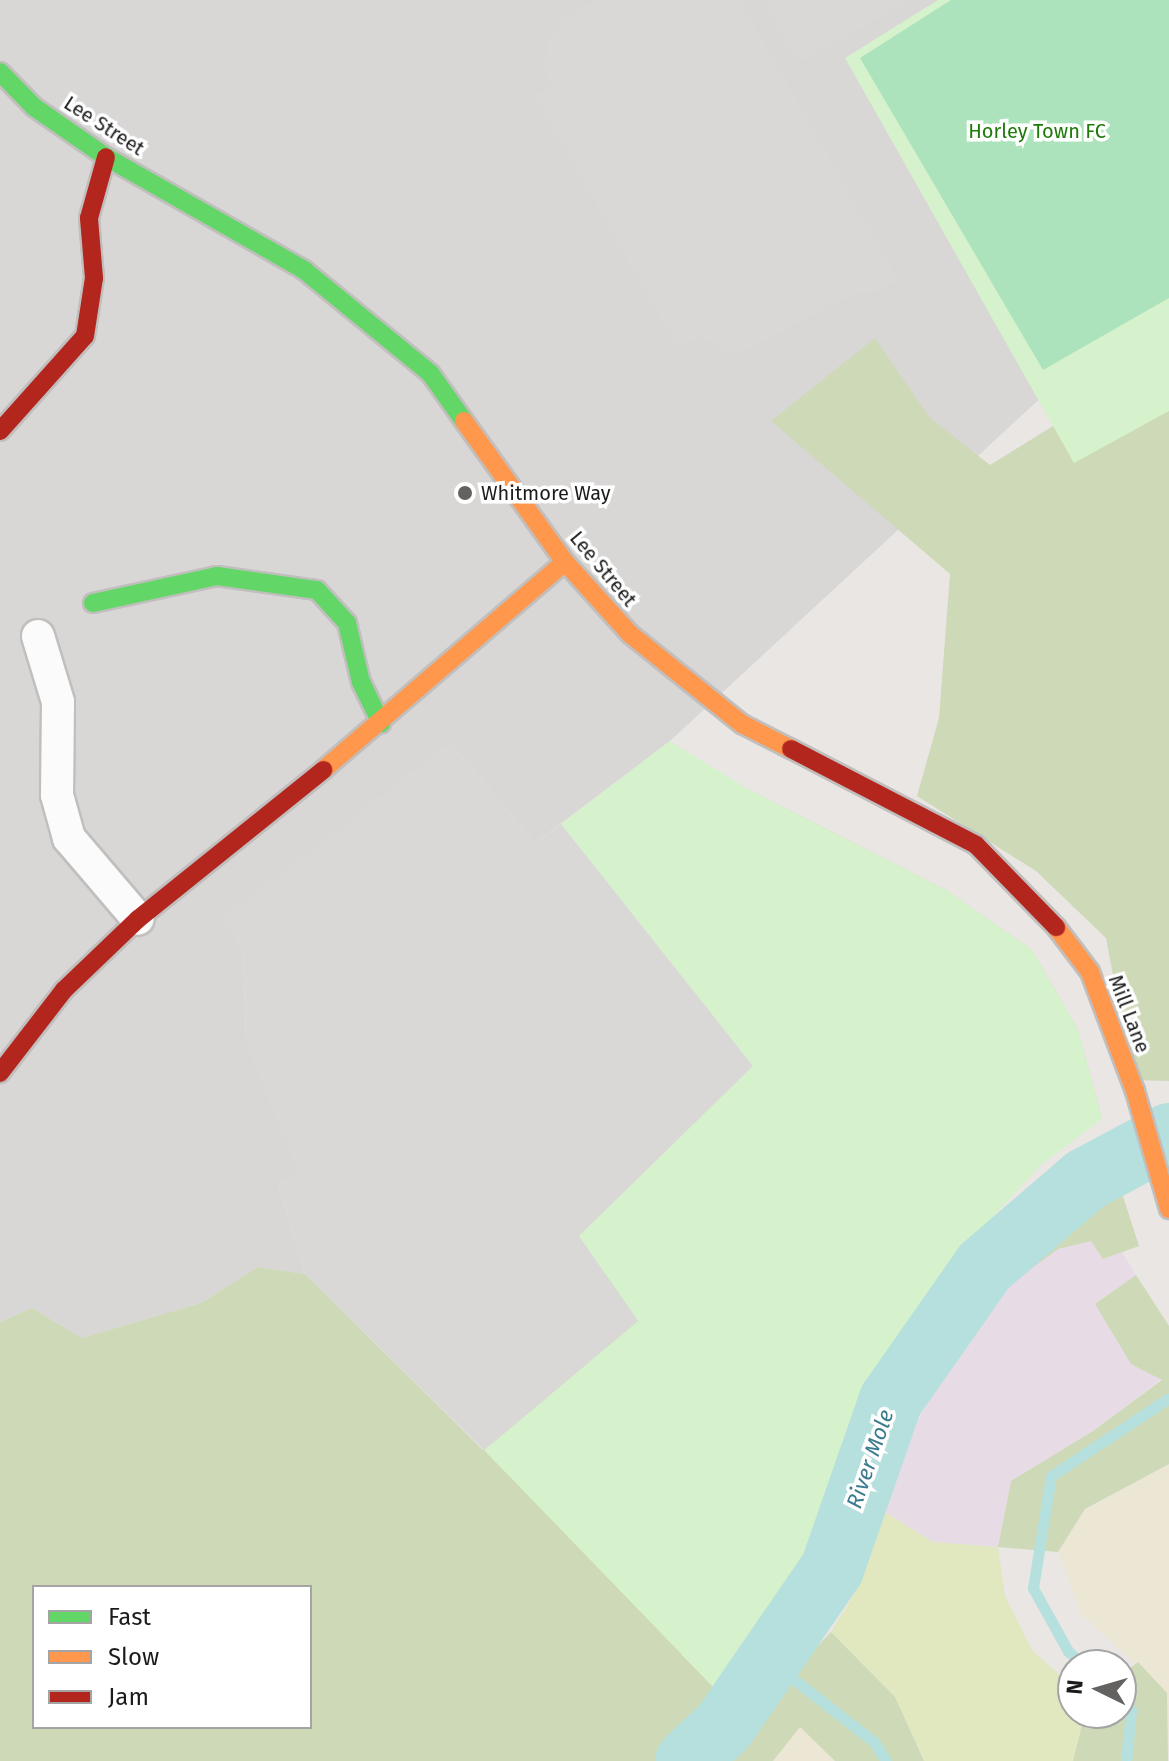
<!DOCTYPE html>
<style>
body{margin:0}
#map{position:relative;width:1169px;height:1761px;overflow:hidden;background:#eae6e3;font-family:"Fira Sans",sans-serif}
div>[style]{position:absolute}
.residential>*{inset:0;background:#d9d6d6}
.industrial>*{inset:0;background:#e7dbe5}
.farmland>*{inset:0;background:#ece7d5}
.grass>*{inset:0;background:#e1e8c0}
.forest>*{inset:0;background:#cdd9b7}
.park>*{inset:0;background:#d6f2cc}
.pitch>*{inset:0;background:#ade3bc}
.parking>*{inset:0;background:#dad8d7}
.stream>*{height:11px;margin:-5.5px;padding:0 5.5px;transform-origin:5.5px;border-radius:5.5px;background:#b6e0dd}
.river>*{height:64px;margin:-32px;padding:0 32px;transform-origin:32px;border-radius:32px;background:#b6e0dd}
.roads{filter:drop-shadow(2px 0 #c1bfbe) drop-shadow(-2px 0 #c1bfbe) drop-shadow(0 2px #c1bfbe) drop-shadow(0 -2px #c1bfbe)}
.street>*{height:32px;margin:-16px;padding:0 16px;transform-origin:16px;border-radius:16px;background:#fcfbfb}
.fast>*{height:18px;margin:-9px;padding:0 9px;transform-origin:9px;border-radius:9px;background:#63d668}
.slow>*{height:18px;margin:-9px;padding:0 9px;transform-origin:9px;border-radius:9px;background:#ff974d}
.jam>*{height:18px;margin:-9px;padding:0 9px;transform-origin:9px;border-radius:9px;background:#b3261e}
.dots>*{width:22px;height:22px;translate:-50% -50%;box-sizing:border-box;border:4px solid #fff;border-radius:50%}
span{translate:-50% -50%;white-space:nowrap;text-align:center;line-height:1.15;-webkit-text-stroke:7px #fff;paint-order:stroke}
.street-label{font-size:20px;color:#1b1b1b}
.park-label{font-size:20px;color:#1d7b08}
.poi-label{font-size:20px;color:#1b1b1b}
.left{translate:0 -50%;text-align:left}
.water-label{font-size:22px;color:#3b7b8e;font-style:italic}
.legend{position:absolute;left:32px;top:1585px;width:280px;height:144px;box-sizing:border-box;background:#fff;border:2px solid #a4a4a4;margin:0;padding:10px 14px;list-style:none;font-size:24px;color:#1b1b1b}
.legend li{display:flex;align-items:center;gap:16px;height:40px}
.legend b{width:40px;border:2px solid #a4a4a4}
.north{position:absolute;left:1057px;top:1649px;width:80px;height:80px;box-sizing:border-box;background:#fff;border:2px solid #a4a4a4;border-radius:50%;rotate:275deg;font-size:22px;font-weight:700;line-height:32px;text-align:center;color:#1b1b1b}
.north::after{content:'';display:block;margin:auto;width:28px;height:36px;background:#636261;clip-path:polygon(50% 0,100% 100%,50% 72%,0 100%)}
</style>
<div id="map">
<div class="residential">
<div style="clip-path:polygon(0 0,1169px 0,1169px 279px,670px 741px,535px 843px,451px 744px,346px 824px,243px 953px,246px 1037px,298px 1171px,278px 1184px,305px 1274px,258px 1267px,201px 1303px,82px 1338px,32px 1308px,0 1322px)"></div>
</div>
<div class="industrial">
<div style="clip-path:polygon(1091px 1241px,1104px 1259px,1122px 1252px,1136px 1275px,1095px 1304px,1162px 1379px,1093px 1431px,1011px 1481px,998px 1547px,933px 1542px,883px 1511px,899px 1458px,949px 1359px,1014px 1266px,1024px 1273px,1058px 1249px)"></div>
</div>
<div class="farmland">
<div style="clip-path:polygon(1169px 1464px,1169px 1761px,1167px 1693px,1081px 1614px,1058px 1552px,1085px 1509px)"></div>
<div style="clip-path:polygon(800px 1726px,835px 1761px,773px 1761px)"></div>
</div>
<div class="grass">
<div style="clip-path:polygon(883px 1511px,933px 1542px,998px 1547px,1005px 1596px,1032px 1650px,1073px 1687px,1073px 1713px,1085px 1713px,1073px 1761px,924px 1761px,895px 1697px,831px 1632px,858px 1588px)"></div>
</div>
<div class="forest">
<div style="clip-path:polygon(875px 338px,929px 417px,990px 465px,1169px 354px,1169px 1081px,1133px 1080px,1106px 938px,1036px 871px,917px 796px,939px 718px,950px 574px,771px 421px)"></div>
<div style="clip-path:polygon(evenodd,746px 788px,946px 890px,1032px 950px,1078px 1030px,1102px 1119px,1037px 1115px,682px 1655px,721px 1695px,668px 1761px,0 1761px,0 1322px,32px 1308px,82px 1338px,201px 1303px,258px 1267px,305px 1274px,483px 1450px,753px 1066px,746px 788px,34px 1587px,310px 1587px,310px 1727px,34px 1727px,34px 1587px)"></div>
<div style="clip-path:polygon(1119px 1184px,1139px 1246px,1103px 1259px,1091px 1241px,1058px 1249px,1024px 1274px,1014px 1266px,1048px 1230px)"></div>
<div style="clip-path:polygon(1136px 1275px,1169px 1326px,1169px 1464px,1085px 1509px,1058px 1552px,998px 1547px,1011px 1481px,1093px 1431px,1162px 1380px,1131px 1364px,1095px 1304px)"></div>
<div style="clip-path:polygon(831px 1632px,895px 1697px,924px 1761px,835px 1761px,800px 1727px,773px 1761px,724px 1761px,770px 1696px)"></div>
<div style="clip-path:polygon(1138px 1662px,1167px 1693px,1168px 1761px,1073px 1761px,1085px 1713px,1121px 1713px,1121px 1675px)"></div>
</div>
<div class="park">
<div style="clip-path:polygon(938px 0,1169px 0,1169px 411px,1074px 463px,845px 58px)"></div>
<div style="clip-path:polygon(670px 741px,746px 788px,946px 890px,1032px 950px,1078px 1030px,1102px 1119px,1042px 1164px,974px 1237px,906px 1333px,859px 1426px,834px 1531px,791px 1583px,721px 1695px,484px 1450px,638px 1321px,579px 1236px,752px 1066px,561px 824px)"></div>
</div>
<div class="pitch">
<div style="clip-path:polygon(951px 0,1169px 0,1169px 298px,1043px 370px,860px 58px)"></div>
</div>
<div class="parking">
<div style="clip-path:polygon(595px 0,740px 0,898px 280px,875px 292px,853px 294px,742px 352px,729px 353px,701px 336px,678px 348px,535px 96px,552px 86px,546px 72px,547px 40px,565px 17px)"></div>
<div style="clip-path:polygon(763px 0,910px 0,798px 63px)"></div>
<div style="clip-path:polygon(451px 744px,535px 843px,561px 824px,753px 1066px,579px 1236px,638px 1321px,484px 1450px,305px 1274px,278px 1184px,297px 1171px,246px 1037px,243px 953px,223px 917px)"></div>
</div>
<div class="stream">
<div style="left:769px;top:1660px;width:133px;rotate:38deg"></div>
<div style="left:874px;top:1742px;width:22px;rotate:58deg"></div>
<div style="left:1083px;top:1665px;width:21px;rotate:-137deg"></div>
<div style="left:1068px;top:1651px;width:72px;rotate:-119.1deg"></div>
<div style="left:1033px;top:1588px;width:113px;rotate:-80.9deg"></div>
<div style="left:1051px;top:1476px;width:141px;rotate:-33.5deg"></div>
<div style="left:1121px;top:1700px;width:14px;rotate:45deg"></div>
<div style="left:1131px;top:1710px;width:51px;rotate:95.6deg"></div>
</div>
<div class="river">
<div style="left:687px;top:1761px;width:51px;rotate:-43.4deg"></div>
<div style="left:724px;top:1726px;width:191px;rotate:-55.5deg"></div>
<div style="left:832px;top:1569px;width:179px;rotate:-70.8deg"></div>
<div style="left:891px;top:1400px;width:162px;rotate:-55deg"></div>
<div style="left:984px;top:1267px;width:133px;rotate:-40.7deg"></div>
<div style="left:1085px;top:1180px;width:95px;rotate:-28.2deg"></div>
</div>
<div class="roads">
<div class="street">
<div style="left:38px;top:636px;width:69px;rotate:73.1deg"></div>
<div style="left:58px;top:702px;width:93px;rotate:90.6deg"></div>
<div style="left:57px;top:795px;width:45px;rotate:74.4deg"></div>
<div style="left:69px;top:838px;width:106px;rotate:49.6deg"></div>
</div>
<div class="fast">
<div style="left:0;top:72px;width:49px;rotate:45.8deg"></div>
<div style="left:34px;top:107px;width:88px;rotate:34.8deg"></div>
<div style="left:106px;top:157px;width:228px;rotate:29.7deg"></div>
<div style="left:304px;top:270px;width:163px;rotate:39.3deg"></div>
<div style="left:430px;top:373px;width:59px;rotate:54.7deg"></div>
<div style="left:93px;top:603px;width:127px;rotate:-12.3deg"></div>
<div style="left:217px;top:576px;width:101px;rotate:8deg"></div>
<div style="left:317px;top:590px;width:45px;rotate:47.7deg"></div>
<div style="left:347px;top:623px;width:61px;rotate:76.7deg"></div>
<div style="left:361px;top:682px;width:46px;rotate:64deg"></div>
</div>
<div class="slow">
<div style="left:464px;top:421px;width:173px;rotate:54.4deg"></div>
<div style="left:565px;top:562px;width:97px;rotate:47.9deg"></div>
<div style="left:630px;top:634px;width:144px;rotate:38.8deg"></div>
<div style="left:742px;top:724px;width:55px;rotate:27deg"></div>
<div style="left:323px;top:770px;width:319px;rotate:-40.7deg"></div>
<div style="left:1056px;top:927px;width:56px;rotate:52.9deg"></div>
<div style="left:1090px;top:972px;width:127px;rotate:69.3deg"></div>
<div style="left:1135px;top:1091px;width:123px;rotate:73.9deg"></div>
</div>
<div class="jam">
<div style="left:0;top:431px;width:127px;rotate:-48.2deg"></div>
<div style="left:85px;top:336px;width:59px;rotate:-81.2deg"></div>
<div style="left:94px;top:278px;width:60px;rotate:-94.8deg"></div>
<div style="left:89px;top:218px;width:63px;rotate:-74.4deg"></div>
<div style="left:791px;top:749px;width:208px;rotate:27.4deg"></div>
<div style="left:976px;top:845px;width:115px;rotate:45.7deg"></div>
<div style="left:0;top:1073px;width:105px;rotate:-52.4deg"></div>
<div style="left:64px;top:990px;width:103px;rotate:-43.8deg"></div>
<div style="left:138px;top:919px;width:238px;rotate:-38.8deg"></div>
</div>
</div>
<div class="dots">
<div style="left:465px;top:493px;background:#636261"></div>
</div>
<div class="street-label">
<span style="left:104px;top:126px;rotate:33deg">Lee Street</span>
<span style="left:603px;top:569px;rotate:50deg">Lee Street</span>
<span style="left:1129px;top:1014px;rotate:69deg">Mill Lane</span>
</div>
<div class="park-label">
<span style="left:1037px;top:131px">Horley Town FC</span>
</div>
<div class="poi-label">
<span class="left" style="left:481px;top:493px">Whitmore Way</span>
</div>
<div class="water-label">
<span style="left:870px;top:1459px;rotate:-71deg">River Mole</span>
</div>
<ul class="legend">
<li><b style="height:10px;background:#63d668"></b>Fast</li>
<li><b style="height:10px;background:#ff974d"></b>Slow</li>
<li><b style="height:10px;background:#b3261e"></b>Jam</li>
</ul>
<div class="north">N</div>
</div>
